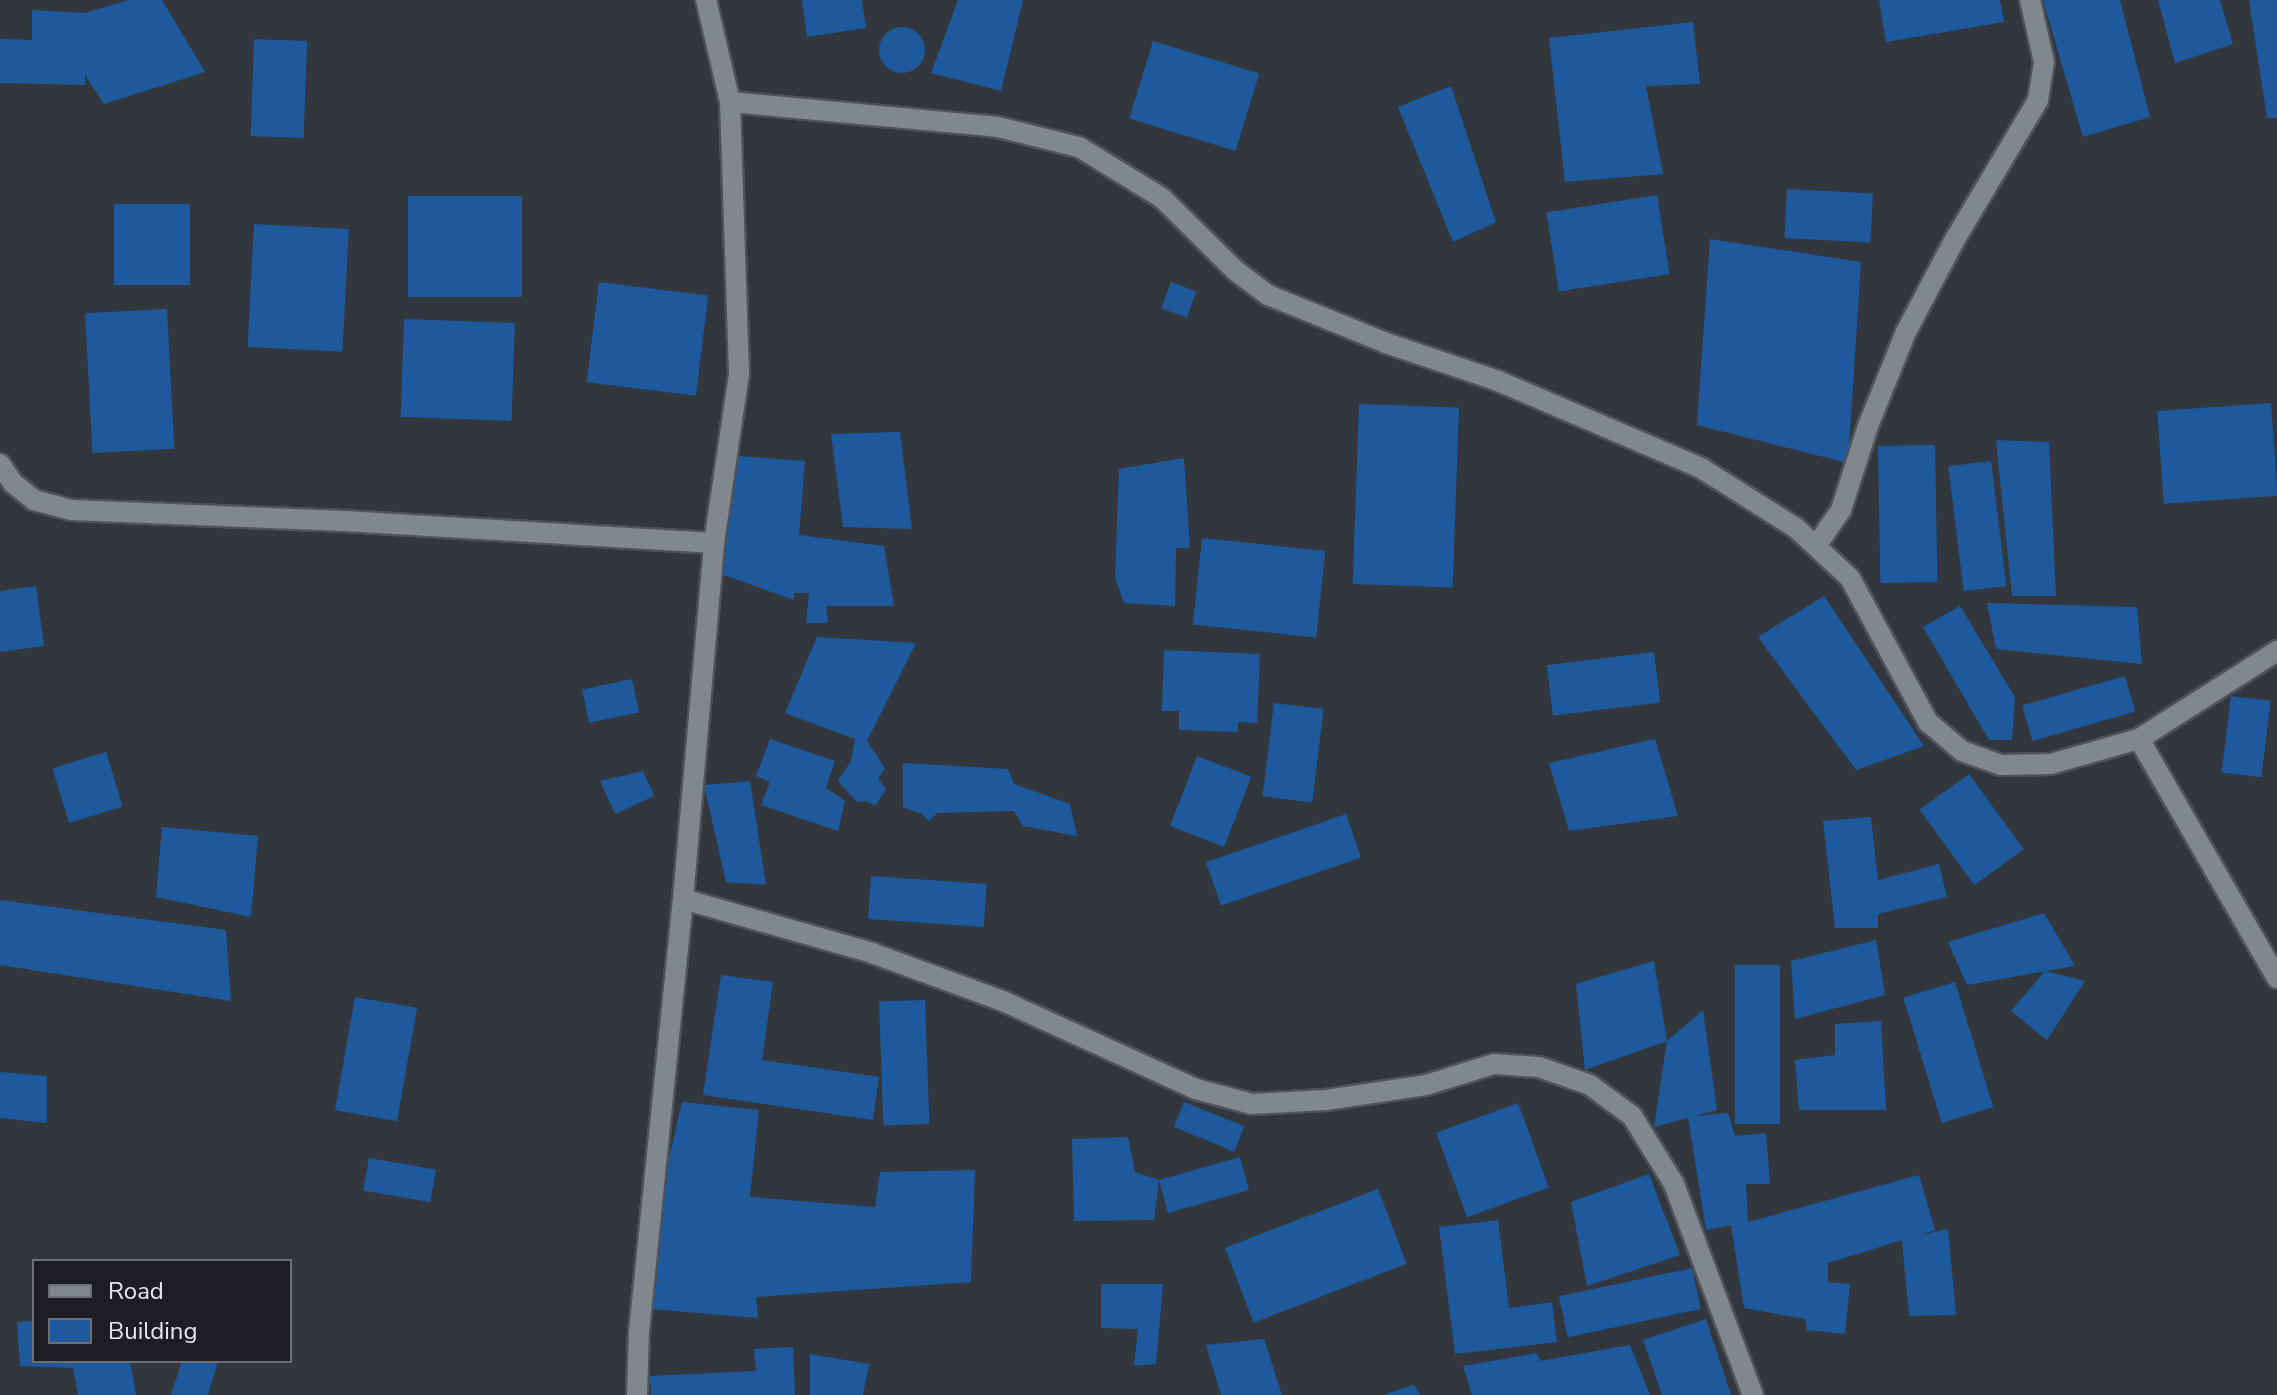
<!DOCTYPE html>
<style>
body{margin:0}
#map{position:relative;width:2277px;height:1395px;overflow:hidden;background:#32373e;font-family:"Nunito Sans",sans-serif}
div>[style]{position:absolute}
.building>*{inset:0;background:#1e5a9b;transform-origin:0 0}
.round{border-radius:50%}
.roads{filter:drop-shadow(2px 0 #4e5359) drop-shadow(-2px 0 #4e5359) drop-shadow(0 2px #4e5359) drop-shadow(0 -2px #4e5359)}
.minor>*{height:20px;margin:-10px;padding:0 10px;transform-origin:10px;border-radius:10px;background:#80878f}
span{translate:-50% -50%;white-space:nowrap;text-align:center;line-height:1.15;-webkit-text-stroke:6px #1c1e21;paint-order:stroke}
.legend{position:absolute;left:32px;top:1259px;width:260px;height:104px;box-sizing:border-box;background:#1c1e21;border:2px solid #6c6f72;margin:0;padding:10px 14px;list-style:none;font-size:24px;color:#e4e8ec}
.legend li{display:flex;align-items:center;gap:16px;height:40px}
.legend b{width:40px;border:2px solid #6c6f72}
</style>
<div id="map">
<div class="building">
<div style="clip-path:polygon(129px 0,162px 0,205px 72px,104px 104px,85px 75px,85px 85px,0 83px,0 39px,32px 40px,32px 10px,84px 13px)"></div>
<div style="clip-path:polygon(802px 0,862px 0,866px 28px,807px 37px)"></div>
<div style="clip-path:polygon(958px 0,1023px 0,1001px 91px,931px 73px)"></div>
<div style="clip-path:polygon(1879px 0,2000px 0,2004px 22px,1886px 42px)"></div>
<div style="clip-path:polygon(2043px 0,2120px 0,2150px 117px,2083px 137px)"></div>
<div style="clip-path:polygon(2158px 0,2220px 0,2233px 44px,2175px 63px)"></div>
<div style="clip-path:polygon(2249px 0,2277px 0,2277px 118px,2267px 118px)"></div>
<div style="clip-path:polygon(1693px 22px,1700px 84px,1646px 86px,1663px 174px,1565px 182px,1549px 38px)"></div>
<div class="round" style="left:879px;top:27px;width:46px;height:46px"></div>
<div style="left:307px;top:41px;width:97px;height:53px;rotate:92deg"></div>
<div style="left:1153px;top:41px;width:111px;height:81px;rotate:17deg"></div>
<div style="clip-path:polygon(1451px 86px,1496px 222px,1453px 242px,1398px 107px)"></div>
<div style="left:1787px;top:189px;width:86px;height:49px;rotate:3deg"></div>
<div style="left:1657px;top:195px;width:80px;height:112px;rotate:81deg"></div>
<div style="left:522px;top:196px;width:101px;height:114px;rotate:90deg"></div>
<div style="left:190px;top:204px;width:81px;height:76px;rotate:90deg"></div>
<div style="left:254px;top:224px;width:95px;height:123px;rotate:3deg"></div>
<div style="clip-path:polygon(1710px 239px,1861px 262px,1848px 463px,1697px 425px)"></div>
<div style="left:599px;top:282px;width:110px;height:101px;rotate:7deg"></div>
<div style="left:1171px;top:282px;width:27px;height:28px;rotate:20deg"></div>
<div style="left:167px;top:309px;width:140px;height:82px;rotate:87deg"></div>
<div style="left:404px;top:319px;width:111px;height:98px;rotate:2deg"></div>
<div style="left:2271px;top:403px;width:93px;height:114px;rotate:86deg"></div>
<div style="left:1359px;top:404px;width:100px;height:180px;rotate:2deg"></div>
<div style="clip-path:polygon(900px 432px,912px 529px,843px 527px,831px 434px)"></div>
<div style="clip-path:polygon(1996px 440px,2049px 442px,2056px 596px,2012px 596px)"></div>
<div style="left:1935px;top:445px;width:137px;height:57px;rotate:89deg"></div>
<div style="clip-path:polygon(739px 456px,805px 461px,799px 535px,884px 546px,894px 606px,826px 606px,828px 623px,806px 623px,809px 593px,794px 593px,794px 600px,718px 573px)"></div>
<div style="clip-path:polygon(1184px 458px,1190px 548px,1176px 548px,1175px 606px,1124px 603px,1115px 577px,1119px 469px)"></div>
<div style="left:1991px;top:461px;width:126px;height:43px;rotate:83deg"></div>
<div style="left:1202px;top:538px;width:124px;height:87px;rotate:6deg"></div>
<div style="clip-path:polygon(36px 586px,44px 646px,0 652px,0 591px)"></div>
<div style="clip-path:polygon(1824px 596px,1924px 746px,1856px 770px,1758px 637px)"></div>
<div style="clip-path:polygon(1987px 603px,2137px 607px,2142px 664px,1996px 649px)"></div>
<div style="clip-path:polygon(1960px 606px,2015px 697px,2012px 740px,1989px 740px,1923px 627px)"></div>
<div style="clip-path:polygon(817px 637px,916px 643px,867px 741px,885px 768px,878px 779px,886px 789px,875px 806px,866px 801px,857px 802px,838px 781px,851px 761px,855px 739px,785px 713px)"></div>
<div style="clip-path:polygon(1164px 650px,1260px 654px,1257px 723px,1238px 722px,1238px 732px,1179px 730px,1179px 711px,1162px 711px)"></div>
<div style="left:1654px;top:652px;width:51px;height:108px;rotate:83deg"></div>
<div style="left:2125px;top:676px;width:37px;height:107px;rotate:74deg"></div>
<div style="left:632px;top:679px;width:34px;height:51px;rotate:78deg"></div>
<div style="left:2231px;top:696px;width:40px;height:77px;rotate:7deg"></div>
<div style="left:1274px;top:703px;width:50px;height:94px;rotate:7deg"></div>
<div style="clip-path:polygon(770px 739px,835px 761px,826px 788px,845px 801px,838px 831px,761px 805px,770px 782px,756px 776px)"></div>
<div style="clip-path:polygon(1655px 739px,1678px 816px,1569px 831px,1549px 763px)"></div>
<div style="left:106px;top:752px;width:57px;height:56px;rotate:73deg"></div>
<div style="left:1197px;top:756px;width:58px;height:75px;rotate:21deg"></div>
<div style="clip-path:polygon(903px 763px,1008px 769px,1014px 784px,1070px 804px,1077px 836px,1023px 826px,1014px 811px,937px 813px,929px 821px,922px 814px,903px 807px)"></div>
<div style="clip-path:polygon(643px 771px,654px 796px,615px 814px,600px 781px)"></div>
<div style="left:1969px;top:774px;width:93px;height:61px;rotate:54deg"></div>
<div style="clip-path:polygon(750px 781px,766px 885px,726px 882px,704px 785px)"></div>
<div style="left:1346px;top:814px;width:46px;height:148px;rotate:71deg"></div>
<div style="clip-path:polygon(1871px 817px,1878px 880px,1939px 864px,1947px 897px,1878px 914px,1878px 928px,1835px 928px,1823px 821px)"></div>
<div style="clip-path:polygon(162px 827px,258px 836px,251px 917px,156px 897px)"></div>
<div style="left:871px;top:876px;width:116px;height:43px;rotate:4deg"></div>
<div style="clip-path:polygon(0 900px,226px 930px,231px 1001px,0 965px)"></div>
<div style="clip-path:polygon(2044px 913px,2075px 966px,1967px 985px,1948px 942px)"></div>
<div style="clip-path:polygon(1876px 940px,1885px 995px,1795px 1019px,1791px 961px)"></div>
<div style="clip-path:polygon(1654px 961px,1667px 1041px,1585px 1070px,1576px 984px)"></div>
<div style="left:1735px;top:965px;width:45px;height:159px"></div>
<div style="clip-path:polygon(2045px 971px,2085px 981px,2047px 1040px,2011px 1011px)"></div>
<div style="clip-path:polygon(721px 975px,773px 982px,762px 1060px,879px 1077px,873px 1120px,703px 1095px)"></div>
<div style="left:1955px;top:982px;width:131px;height:54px;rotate:73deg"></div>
<div style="left:355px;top:997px;width:63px;height:115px;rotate:10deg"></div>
<div style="left:925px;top:1000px;width:124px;height:46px;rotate:88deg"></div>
<div style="clip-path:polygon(1703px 1010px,1717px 1110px,1654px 1127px,1667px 1041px)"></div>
<div style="clip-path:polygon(1881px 1021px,1886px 1110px,1799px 1110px,1795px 1060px,1835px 1055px,1835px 1024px)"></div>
<div style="clip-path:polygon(0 1072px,47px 1076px,47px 1123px,0 1118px)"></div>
<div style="clip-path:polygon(682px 1102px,759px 1110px,750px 1197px,875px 1207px,880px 1172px,975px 1170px,971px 1282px,756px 1297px,758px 1318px,651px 1309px,659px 1201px)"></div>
<div style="left:1184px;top:1102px;width:65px;height:27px;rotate:22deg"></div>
<div style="left:1518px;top:1103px;width:90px;height:87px;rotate:70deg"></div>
<div style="clip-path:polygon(1728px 1113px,1735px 1136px,1766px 1133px,1770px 1184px,1746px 1184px,1748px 1222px,1919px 1175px,1935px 1230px,1921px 1235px,1948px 1229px,1956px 1315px,1909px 1316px,1902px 1240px,1828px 1263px,1828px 1282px,1850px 1284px,1845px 1334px,1807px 1330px,1805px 1319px,1744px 1308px,1731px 1225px,1706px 1230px,1688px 1117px)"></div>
<div style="clip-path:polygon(1128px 1137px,1135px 1172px,1159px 1180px,1240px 1157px,1249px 1190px,1168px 1213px,1159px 1180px,1154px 1220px,1074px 1221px,1072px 1139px)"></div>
<div style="left:369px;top:1158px;width:68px;height:33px;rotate:10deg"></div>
<div style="clip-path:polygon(1649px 1174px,1680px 1255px,1587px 1286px,1571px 1202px)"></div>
<div style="left:1378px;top:1189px;width:80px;height:164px;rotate:69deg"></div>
<div style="clip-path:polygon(1498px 1220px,1509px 1308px,1552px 1302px,1557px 1342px,1455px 1354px,1439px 1227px)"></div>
<div style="left:1692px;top:1268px;width:42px;height:136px;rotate:78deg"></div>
<div style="clip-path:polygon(1101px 1284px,1163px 1284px,1156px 1364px,1134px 1366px,1138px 1329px,1101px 1328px)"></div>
<div style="clip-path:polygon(1706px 1319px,1731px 1395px,1662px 1395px,1643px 1340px)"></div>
<div style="clip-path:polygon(34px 1321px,34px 1361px,130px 1361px,136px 1395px,78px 1395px,73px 1368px,20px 1366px,17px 1322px)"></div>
<div style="clip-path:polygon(1264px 1339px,1282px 1395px,1221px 1395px,1206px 1345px)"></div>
<div style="clip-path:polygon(1630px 1345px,1650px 1395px,1472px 1395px,1463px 1366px,1537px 1353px,1540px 1361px)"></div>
<div style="clip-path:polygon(793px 1347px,795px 1395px,651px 1395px,650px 1376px,756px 1371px,754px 1349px)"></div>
<div style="clip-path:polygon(810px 1354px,869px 1364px,863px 1395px,810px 1395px)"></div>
<div style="clip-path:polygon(182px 1361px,218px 1361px,208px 1395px,171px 1395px)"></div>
<div style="clip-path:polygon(1414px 1385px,1420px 1395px,1386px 1395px,1386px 1394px)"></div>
</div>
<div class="roads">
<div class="minor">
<div style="left:730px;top:102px;width:269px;rotate:5.3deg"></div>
<div style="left:998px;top:127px;width:83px;rotate:13.9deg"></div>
<div style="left:1079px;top:147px;width:97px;rotate:31.6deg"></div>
<div style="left:1162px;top:198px;width:104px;rotate:44.6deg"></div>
<div style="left:1236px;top:271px;width:40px;rotate:37deg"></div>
<div style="left:1268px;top:295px;width:127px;rotate:22.1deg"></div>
<div style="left:1386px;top:343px;width:118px;rotate:18.7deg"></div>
<div style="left:1498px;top:381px;width:221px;rotate:23.2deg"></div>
<div style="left:1701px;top:468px;width:112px;rotate:32.3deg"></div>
<div style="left:1796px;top:528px;width:74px;rotate:42.8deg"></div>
<div style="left:1850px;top:578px;width:164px;rotate:61.6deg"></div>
<div style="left:1928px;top:722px;width:45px;rotate:40.5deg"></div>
<div style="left:1962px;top:751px;width:41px;rotate:19.7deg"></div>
<div style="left:2001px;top:765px;width:50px;rotate:-1.1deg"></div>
<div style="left:2051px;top:764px;width:91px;rotate:-15.9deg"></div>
<div style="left:2139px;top:739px;width:164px;rotate:-32.5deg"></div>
<div style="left:0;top:464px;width:23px;rotate:56deg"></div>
<div style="left:13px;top:483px;width:27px;rotate:39deg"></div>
<div style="left:34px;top:500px;width:38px;rotate:15deg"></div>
<div style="left:71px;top:510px;width:273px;rotate:2.3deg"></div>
<div style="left:344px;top:521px;width:371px;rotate:3.4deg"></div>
<div style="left:1816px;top:546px;width:44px;rotate:-55.2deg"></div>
<div style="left:1841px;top:510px;width:88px;rotate:-72.2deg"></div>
<div style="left:1868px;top:426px;width:101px;rotate:-68deg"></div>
<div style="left:1906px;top:332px;width:103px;rotate:-62.2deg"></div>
<div style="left:1954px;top:241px;width:164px;rotate:-59.2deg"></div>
<div style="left:2038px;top:100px;width:38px;rotate:-81deg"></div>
<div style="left:2044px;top:62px;width:64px;rotate:-102.7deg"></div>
<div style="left:2139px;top:739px;width:276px;rotate:60deg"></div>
<div style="left:683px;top:899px;width:197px;rotate:15.9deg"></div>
<div style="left:872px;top:953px;width:142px;rotate:20.2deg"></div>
<div style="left:1005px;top:1002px;width:210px;rotate:24.5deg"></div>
<div style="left:1196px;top:1089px;width:58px;rotate:15deg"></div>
<div style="left:1252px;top:1104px;width:74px;rotate:-3.1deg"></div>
<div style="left:1326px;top:1100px;width:101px;rotate:-8.5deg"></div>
<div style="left:1426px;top:1085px;width:71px;rotate:-17.2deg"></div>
<div style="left:1494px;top:1064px;width:45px;rotate:3.8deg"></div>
<div style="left:1539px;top:1067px;width:54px;rotate:19.4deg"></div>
<div style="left:1590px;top:1085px;width:52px;rotate:36.4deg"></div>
<div style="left:1632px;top:1116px;width:80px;rotate:58.3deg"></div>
<div style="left:1674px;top:1184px;width:225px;rotate:69.5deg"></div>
<div style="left:637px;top:1395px;width:63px;rotate:-88.2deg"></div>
<div style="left:639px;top:1332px;width:435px;rotate:-84.2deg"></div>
<div style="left:683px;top:899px;width:357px;rotate:-85deg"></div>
<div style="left:714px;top:543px;width:172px;rotate:-81.6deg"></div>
<div style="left:739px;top:373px;width:271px;rotate:-91.9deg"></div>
<div style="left:730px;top:102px;width:105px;rotate:-103.2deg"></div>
</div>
</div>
<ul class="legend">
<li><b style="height:10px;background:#80878f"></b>Road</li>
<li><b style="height:22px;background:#1e5a9b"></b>Building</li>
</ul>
</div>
